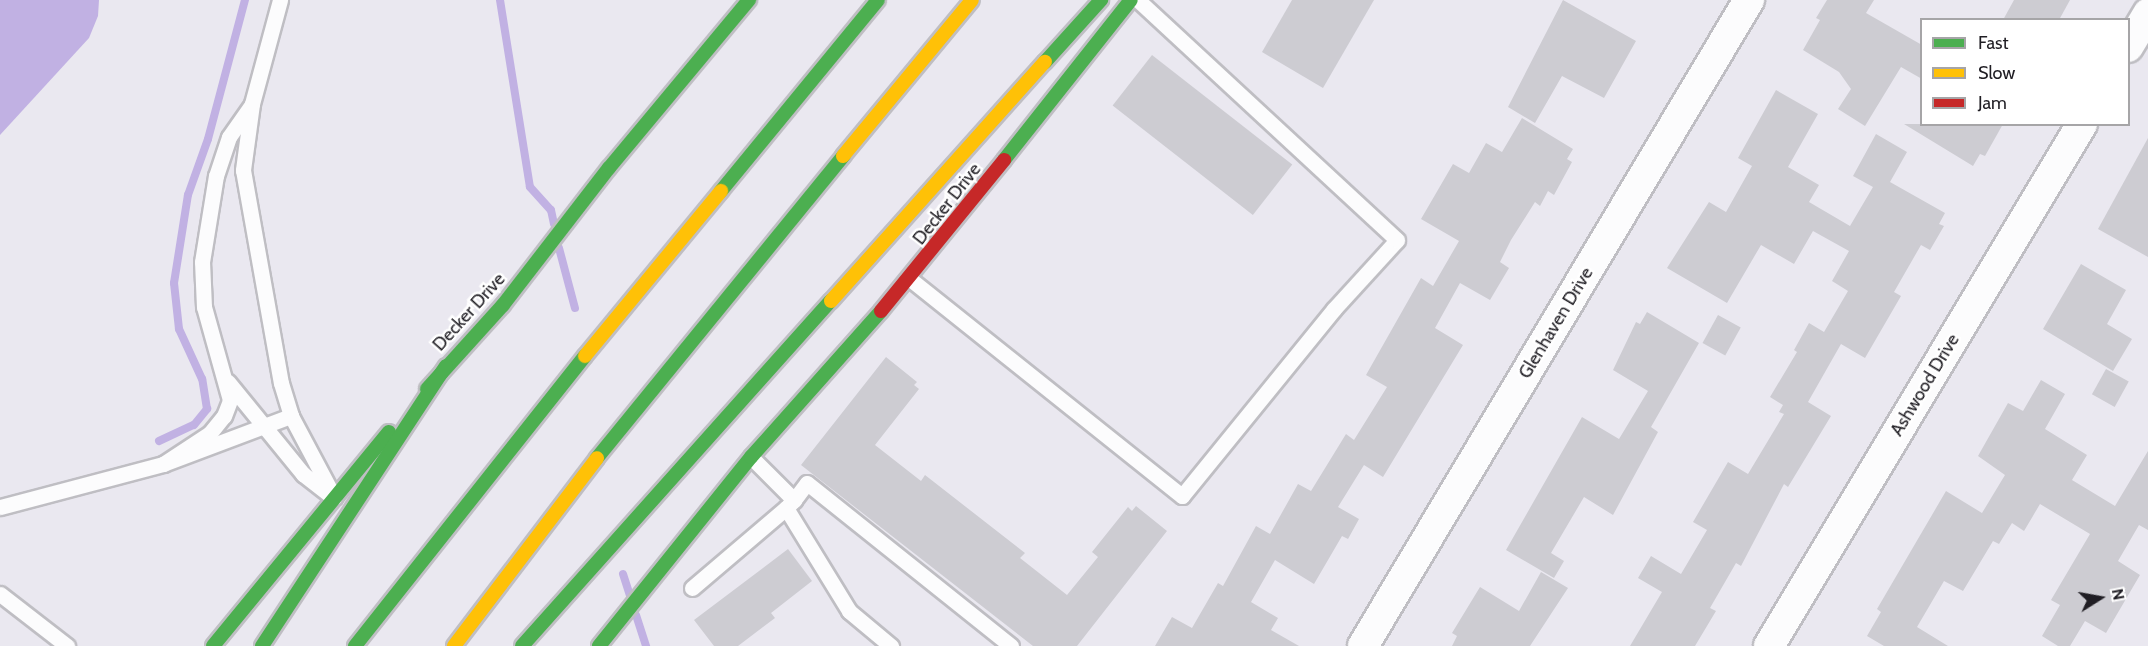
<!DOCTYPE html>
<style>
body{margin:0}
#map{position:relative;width:2148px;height:646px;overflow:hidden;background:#eae8f0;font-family:Cabin,sans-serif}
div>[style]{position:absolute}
.water>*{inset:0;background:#c1b1e3}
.stream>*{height:8px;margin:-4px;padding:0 4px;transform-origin:4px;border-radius:4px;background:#c1b1e3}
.building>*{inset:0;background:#cdccd2;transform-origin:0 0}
.roads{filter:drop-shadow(2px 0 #bfbec3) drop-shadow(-2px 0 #bfbec3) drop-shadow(0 2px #bfbec3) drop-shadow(0 -2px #bfbec3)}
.lane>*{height:15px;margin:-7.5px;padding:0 7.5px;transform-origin:7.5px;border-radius:7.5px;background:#fcfcfd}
.street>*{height:30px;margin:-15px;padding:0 15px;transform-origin:15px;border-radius:15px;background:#fcfcfd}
.fast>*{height:14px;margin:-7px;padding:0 7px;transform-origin:7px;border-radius:7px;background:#4caf50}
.slow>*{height:14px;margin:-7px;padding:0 7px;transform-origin:7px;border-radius:7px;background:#ffc107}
.jam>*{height:14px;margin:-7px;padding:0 7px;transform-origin:7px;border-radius:7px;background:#c62828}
span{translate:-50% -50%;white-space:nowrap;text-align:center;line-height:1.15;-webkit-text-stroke:5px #fff;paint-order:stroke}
.street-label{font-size:18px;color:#201e24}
.legend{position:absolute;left:1920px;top:18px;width:210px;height:108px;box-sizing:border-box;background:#fff;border:2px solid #a6a5a7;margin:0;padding:8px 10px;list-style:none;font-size:18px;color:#201e24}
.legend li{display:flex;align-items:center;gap:12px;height:30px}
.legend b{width:30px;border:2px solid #a6a5a7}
.north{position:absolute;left:2070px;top:568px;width:60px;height:60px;-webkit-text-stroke:4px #fff;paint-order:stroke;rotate:79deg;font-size:16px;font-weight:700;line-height:24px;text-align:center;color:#201e24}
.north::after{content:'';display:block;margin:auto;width:21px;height:27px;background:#201e24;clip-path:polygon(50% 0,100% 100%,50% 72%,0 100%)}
</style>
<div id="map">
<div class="water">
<div style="clip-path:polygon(0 0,99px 0,98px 16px,89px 38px,0 135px)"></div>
</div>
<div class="stream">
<div style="left:500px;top:0;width:189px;rotate:80.9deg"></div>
<div style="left:530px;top:187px;width:31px;rotate:48deg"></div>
<div style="left:551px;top:210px;width:14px;rotate:78deg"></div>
<div style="left:559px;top:248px;width:62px;rotate:75.1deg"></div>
<div style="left:159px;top:441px;width:38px;rotate:-25deg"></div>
<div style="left:194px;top:425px;width:21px;rotate:-51deg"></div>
<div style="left:207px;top:409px;width:30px;rotate:-99deg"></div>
<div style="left:202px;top:379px;width:55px;rotate:-114.7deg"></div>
<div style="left:179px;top:329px;width:46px;rotate:-96.2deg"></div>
<div style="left:174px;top:283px;width:89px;rotate:-81deg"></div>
<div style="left:188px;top:195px;width:59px;rotate:-70.3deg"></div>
<div style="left:208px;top:139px;width:144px;rotate:-75.1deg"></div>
<div style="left:623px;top:574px;width:22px;rotate:72deg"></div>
<div style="left:636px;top:615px;width:33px;rotate:72deg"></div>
</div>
<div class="building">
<div style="clip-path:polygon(1292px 0,1374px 0,1323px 88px,1262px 52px)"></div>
<div style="clip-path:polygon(1563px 0,1636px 41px,1604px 98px,1562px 76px,1535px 123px,1508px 107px)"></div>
<div style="clip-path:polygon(1827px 0,1874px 0,1866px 13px,1922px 45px,1922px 79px,1901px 67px,1865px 126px,1838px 109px,1851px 89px,1839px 72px,1803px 50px,1820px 20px,1816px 18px)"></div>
<div style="clip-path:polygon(2014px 0,2070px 0,2059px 20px,2003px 20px)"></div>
<div style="left:1152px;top:55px;width:178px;height:64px;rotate:38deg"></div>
<div style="clip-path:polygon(1776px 90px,1818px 114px,1788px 167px,1819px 185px,1809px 202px,1850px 226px,1873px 187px,1853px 176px,1876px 134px,1907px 152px,1890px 182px,1945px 213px,1939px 224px,1944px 226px,1930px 250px,1921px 245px,1894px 292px,1901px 296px,1865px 358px,1841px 344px,1808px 402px,1831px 416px,1788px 487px,1784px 484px,1741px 566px,1736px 563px,1710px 608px,1716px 611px,1695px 646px,1630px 646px,1662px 592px,1638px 578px,1651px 556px,1681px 574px,1707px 530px,1693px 522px,1728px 462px,1748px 474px,1784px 414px,1779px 412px,1783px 405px,1770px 397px,1797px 352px,1794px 350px,1809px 323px,1824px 332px,1848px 291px,1832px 281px,1849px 251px,1813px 231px,1794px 264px,1761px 245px,1727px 303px,1667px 268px,1709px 202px,1726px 212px,1752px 166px,1738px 158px)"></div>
<div style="clip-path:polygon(1522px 118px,1573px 149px,1567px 159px,1572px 162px,1554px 195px,1548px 191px,1540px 206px,1535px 202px,1511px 240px,1500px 262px,1509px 268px,1490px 300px,1460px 283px,1435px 328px,1463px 345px,1383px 477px,1364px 465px,1338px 507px,1359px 519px,1348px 539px,1342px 536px,1314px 584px,1275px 560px,1251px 602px,1278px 618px,1271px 630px,1299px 646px,1155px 646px,1172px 617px,1192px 628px,1218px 583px,1223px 586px,1256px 526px,1270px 534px,1298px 484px,1311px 491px,1346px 434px,1354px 440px,1387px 387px,1366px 375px,1421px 278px,1433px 286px,1459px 241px,1421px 219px,1453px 164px,1469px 173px,1486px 143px,1502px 152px)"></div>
<div style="clip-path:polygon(1904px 124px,2003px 124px,1985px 156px,1980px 154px,1973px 166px)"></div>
<div style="clip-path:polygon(2148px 138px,2148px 257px,2098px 229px)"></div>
<div style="clip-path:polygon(2081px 264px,2126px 290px,2107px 324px,2132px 339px,2113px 371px,2043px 329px)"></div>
<div style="clip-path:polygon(1647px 312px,1699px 343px,1651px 427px,1658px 432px,1613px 515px,1584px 497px,1551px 553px,1564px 561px,1554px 578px,1506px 550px,1582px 417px,1619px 439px,1648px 391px,1613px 370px,1636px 322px,1640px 324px)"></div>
<div style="left:1718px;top:315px;width:26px;height:32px;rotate:29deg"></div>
<div style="clip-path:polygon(886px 357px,917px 382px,914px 385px,919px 389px,875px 445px,921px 481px,925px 475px,1025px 553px,1020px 558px,1067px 595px,1098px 557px,1092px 552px,1128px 507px,1132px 511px,1136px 506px,1167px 531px,1077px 646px,1033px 646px,801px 465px)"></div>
<div style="left:2106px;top:369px;width:26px;height:29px;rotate:29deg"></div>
<div style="clip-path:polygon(2041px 380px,2065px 394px,2045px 429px,2087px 455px,2072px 480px,2115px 506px,2148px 451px,2148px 530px,2139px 525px,2118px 561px,2140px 575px,2106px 633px,2085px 621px,2070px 646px,2058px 646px,2042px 636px,2060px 605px,2051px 600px,2090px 534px,2040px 504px,2024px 531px,2012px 523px,1999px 544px,1993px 541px,1963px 591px,1944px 581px,1917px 627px,1948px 646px,1884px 646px,1867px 636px,1881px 612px,1877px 609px,1946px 491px,1982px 513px,2005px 475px,1978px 456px,2008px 403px,2023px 411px)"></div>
<div style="clip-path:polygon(788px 549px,812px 581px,771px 613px,775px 618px,738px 646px,714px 646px,694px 620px)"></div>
<div style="clip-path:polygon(1541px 572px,1568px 588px,1530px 646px,1452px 646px,1457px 636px,1452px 633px,1480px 587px,1519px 611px)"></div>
</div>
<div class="roads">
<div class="lane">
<div style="left:280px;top:0;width:108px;rotate:105.1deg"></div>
<div style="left:252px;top:104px;width:67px;rotate:97.8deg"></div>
<div style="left:243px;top:170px;width:216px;rotate:79.9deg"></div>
<div style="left:281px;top:383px;width:34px;rotate:73deg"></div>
<div style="left:291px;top:416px;width:92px;rotate:62deg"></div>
<div style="left:910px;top:279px;width:348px;rotate:38.6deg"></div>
<div style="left:1182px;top:496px;width:241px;rotate:-50.9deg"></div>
<div style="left:1334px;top:309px;width:93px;rotate:-47.6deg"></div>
<div style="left:1397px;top:240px;width:353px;rotate:-137.2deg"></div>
<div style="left:228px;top:382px;width:119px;rotate:50.8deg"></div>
<div style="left:303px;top:474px;width:33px;rotate:38deg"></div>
<div style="left:751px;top:457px;width:61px;rotate:45deg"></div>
<div style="left:794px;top:500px;width:11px;rotate:135deg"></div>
<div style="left:786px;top:508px;width:121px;rotate:58.5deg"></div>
<div style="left:849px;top:611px;width:55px;rotate:39.8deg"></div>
<div style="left:163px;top:464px;width:56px;rotate:-33.4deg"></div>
<div style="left:210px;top:433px;width:22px;rotate:-51deg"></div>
<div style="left:224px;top:416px;width:17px;rotate:-69deg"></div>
<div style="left:230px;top:400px;width:97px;rotate:-105.6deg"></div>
<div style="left:204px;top:307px;width:45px;rotate:-92.5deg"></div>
<div style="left:202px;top:262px;width:87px;rotate:-80.8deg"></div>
<div style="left:216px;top:176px;width:41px;rotate:-71.6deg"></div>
<div style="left:229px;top:137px;width:37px;rotate:-55deg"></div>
<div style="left:794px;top:500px;width:21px;rotate:-53deg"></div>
<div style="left:807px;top:483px;width:261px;rotate:38.6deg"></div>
<div style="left:0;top:507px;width:169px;rotate:-14.8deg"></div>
<div style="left:163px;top:464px;width:137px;rotate:-20.6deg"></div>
<div style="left:692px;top:588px;width:123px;rotate:-40.4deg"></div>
<div style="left:0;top:594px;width:85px;rotate:37.8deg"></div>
</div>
<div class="street">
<div style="left:2128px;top:47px;width:39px;rotate:-59deg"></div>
<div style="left:1363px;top:646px;width:753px;rotate:-59.14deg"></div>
<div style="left:1769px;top:646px;width:609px;rotate:-59.05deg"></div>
</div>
<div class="fast">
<div style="left:1045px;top:62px;width:84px;rotate:-47.9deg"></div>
<div style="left:1004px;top:160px;width:204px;rotate:-51.6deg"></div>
<div style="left:721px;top:191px;width:247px;rotate:-50.6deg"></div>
<div style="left:427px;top:389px;width:113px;rotate:-47.9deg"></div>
<div style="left:503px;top:305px;width:173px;rotate:-52.3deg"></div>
<div style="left:609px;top:168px;width:219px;rotate:-50.2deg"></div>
<div style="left:597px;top:458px;width:390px;rotate:-50.8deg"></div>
<div style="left:213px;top:646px;width:277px;rotate:-50.6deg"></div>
<div style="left:262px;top:646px;width:335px;rotate:-56.7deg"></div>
<div style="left:355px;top:646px;width:370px;rotate:-51.6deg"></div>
<div style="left:522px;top:646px;width:463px;rotate:-48.2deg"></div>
<div style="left:599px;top:646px;width:243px;rotate:-51.2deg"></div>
<div style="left:751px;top:457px;width:195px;rotate:-48.3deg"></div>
</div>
<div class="slow">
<div style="left:843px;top:156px;width:202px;rotate:-50.4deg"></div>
<div style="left:831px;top:301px;width:321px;rotate:-48.2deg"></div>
<div style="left:585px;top:356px;width:214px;rotate:-50.5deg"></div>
<div style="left:454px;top:646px;width:236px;rotate:-52.7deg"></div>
</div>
<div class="jam">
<div style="left:881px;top:311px;width:195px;rotate:-50.8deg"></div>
</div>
</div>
<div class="street-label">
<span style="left:947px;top:204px;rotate:-52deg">Decker Drive</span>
<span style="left:469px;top:312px;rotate:-48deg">Decker Drive</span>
<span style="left:1556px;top:323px;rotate:-59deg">Glenhaven Drive</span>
<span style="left:1925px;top:385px;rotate:-59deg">Ashwood Drive</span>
</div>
<ul class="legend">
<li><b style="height:8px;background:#4caf50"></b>Fast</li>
<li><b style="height:8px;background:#ffc107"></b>Slow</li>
<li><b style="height:8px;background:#c62828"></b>Jam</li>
</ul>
<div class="north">N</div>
</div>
